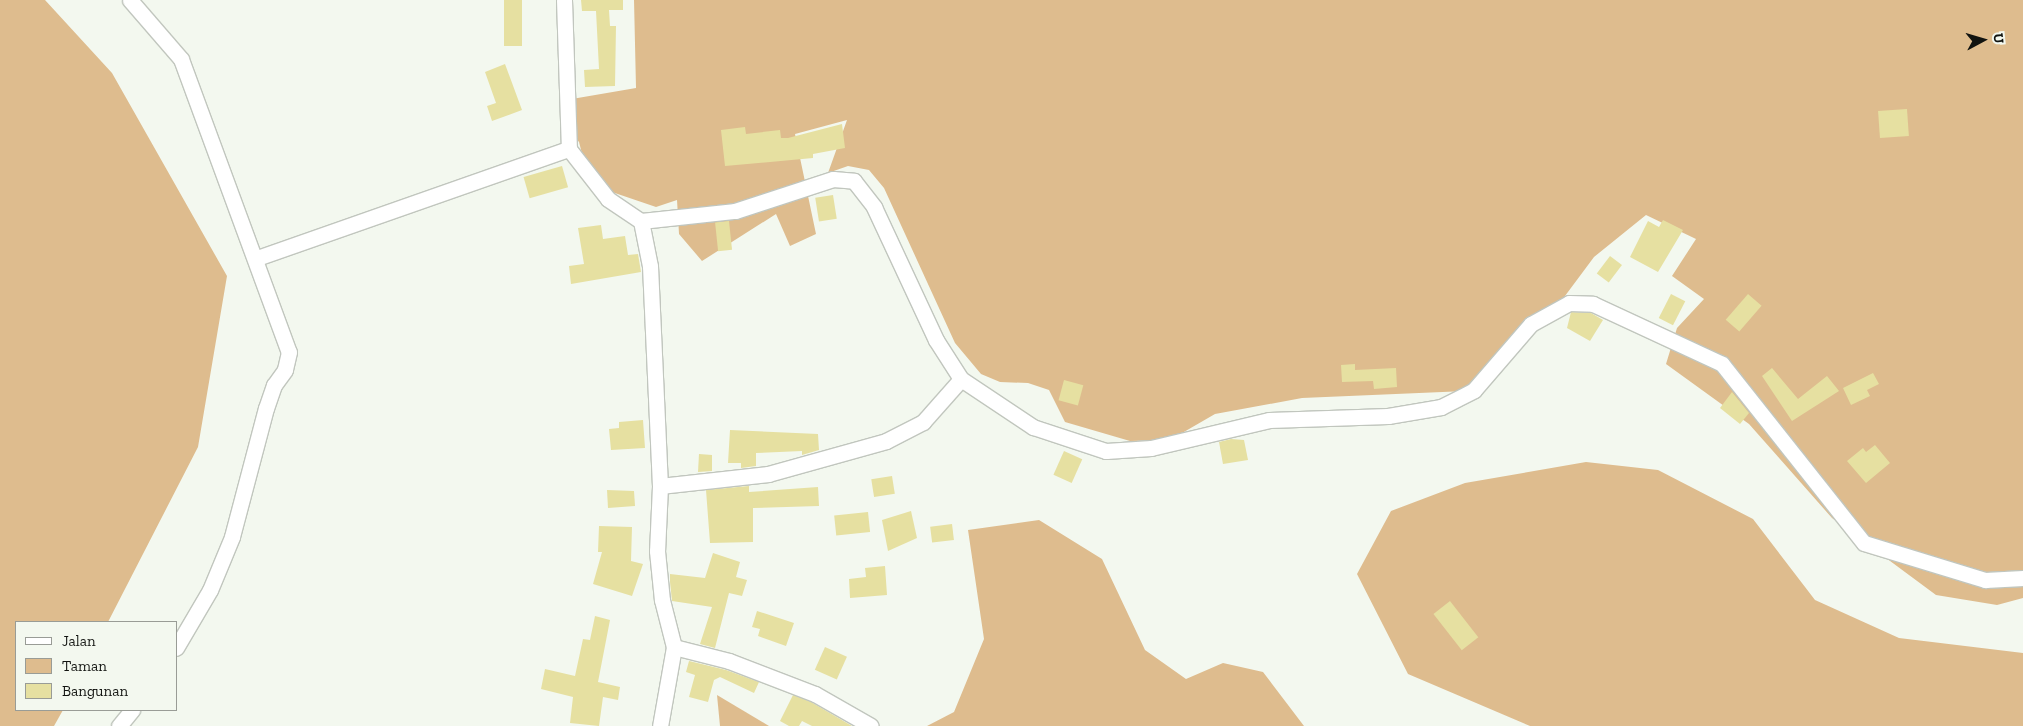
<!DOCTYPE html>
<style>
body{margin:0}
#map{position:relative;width:2023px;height:726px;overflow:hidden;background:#f3f8ef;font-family:"Zilla Slab",serif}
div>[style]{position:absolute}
.green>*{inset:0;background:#debc8e}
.building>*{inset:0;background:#e6e0a1;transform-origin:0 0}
.roads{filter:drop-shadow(1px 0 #c1c6be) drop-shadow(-1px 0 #c1c6be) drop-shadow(0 1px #c1c6be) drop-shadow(0 -1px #c1c6be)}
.minor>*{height:15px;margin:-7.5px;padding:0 7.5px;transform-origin:7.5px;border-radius:7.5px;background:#fff}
span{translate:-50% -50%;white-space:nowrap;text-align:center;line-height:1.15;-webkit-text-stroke:4.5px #f3f8ef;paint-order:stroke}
.legend{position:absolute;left:15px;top:621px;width:162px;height:90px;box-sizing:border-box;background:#f3f8ef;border:1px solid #999c96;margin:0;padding:6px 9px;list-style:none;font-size:15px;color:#111310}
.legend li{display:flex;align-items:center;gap:10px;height:25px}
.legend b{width:25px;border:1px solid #999c96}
.north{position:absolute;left:1958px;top:15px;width:50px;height:50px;-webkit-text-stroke:4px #f3f8ef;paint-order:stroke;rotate:84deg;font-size:14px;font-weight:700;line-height:20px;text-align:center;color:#111310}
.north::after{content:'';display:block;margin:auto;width:18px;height:22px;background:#111310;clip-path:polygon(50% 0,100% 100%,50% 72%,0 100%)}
</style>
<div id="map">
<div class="green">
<div style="clip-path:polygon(0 0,45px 0,112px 73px,227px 276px,198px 447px,108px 622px,16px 622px,16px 710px,63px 710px,54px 726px,0 726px)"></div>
<div style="clip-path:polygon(634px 0,2023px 0,2023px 598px,1997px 605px,1936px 595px,1832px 518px,1749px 424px,1666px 364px,1677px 328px,1704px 299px,1672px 276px,1696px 239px,1646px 215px,1594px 257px,1562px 300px,1466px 391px,1302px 398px,1215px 414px,1170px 440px,1130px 441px,1065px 422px,1049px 390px,1028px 383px,1000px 382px,981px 374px,955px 343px,884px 188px,869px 170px,848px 166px,828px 173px,847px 120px,795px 134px,816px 234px,790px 246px,776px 214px,702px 261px,679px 234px,677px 200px,656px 207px,606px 190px,586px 169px,579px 142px,569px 130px,566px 100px,636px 88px)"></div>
<div style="clip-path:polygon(1586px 462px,1658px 470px,1753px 519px,1815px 600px,1899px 638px,2023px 653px,2023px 726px,1530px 726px,1408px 674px,1357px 574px,1391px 511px,1465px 483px)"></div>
<div style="clip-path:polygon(1039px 520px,1102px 559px,1145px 650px,1186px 679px,1223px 663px,1263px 672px,1304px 726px,927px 726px,954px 712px,984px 639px,968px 530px)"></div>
<div style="clip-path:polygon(717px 695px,769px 726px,720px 726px)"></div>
</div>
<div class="building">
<div style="left:504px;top:0;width:18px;height:46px"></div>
<div style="clip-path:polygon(581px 0,623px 0,623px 10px,609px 10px,610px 26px,616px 26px,615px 86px,585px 87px,584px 70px,599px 69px,596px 11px,582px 11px)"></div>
<div style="clip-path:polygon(505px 64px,522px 110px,492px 121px,487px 106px,496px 103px,485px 72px)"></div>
<div style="left:1907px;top:109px;width:27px;height:29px;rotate:86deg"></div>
<div style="clip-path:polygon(842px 124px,845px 148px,813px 154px,813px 158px,725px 166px,721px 130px,745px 127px,746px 134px,780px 130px,781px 138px,788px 138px)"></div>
<div style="left:562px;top:166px;width:22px;height:40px;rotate:74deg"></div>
<div style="left:833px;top:195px;width:24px;height:18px;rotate:81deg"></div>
<div style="clip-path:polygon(1663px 220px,1683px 230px,1658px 272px,1630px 257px,1648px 221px,1659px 227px)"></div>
<div style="left:729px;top:221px;width:29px;height:14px;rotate:84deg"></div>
<div style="clip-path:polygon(601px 225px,603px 239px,625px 236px,628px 255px,638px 254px,641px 272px,571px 284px,569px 266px,584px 264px,578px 228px)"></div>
<div style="left:1610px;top:256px;width:15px;height:22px;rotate:37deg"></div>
<div style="left:1671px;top:294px;width:16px;height:27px;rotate:27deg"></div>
<div style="left:1748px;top:294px;width:18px;height:34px;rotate:41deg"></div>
<div style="clip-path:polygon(1571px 312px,1591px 313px,1603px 320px,1590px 341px,1567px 328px)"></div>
<div style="clip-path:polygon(1355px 364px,1355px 370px,1396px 368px,1397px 387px,1374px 389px,1373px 381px,1342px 382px,1341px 365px)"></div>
<div style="clip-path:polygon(1772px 368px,1798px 399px,1827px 376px,1839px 391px,1792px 421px,1762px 376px)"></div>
<div style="clip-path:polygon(1873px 373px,1879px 384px,1867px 390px,1870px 396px,1851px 405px,1843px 388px)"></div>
<div style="left:1064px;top:380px;width:20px;height:21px;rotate:15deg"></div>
<div style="clip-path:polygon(1732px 392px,1749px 413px,1740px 424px,1720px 408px)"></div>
<div style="clip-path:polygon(643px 420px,645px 448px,611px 450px,609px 429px,619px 428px,619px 422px)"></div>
<div style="clip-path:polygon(730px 430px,818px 434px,819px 450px,802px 455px,802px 451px,756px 453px,756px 466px,741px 468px,741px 463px,728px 463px)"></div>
<div style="clip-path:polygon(1231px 439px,1244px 440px,1248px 460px,1223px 464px,1219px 442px)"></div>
<div style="clip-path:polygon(1875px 445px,1890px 463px,1866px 483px,1847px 461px,1863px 448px,1866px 452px)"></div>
<div style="left:1064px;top:451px;width:20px;height:26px;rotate:24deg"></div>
<div style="clip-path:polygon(699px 454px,712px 455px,712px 471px,698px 472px)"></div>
<div style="left:892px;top:476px;width:18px;height:21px;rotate:81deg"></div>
<div style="clip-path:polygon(749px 486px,749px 492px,818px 487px,819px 506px,753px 508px,753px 542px,710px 543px,706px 490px)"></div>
<div style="clip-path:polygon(607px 490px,634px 491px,635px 506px,608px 508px)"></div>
<div style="clip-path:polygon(911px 511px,917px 538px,888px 551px,882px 520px)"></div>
<div style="left:868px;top:512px;width:20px;height:34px;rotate:84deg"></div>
<div style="left:952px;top:524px;width:16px;height:22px;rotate:83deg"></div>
<div style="clip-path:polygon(599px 526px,632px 527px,631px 561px,643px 564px,632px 596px,593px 584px,602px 552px,598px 552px)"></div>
<div style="clip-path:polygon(713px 553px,740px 562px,736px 577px,747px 580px,742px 596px,729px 593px,715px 648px,700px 644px,712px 607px,672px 601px,670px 582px,670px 574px,705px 578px)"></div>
<div style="clip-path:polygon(885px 566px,887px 595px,850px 598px,849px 579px,866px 577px,865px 568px)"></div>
<div style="left:1450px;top:601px;width:46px;height:21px;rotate:52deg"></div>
<div style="clip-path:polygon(757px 611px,794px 623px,786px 646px,758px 636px,760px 629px,752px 627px)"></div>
<div style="clip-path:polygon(595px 616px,610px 620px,598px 682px,620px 687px,618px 700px,603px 697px,599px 726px,570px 723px,573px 697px,541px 689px,545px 669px,575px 676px,583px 639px,590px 640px)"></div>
<div style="left:825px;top:647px;width:24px;height:25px;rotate:24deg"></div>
<div style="clip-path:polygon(689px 661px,726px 670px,759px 682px,754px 693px,720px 677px,714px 680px,708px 702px,689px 697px,695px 675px,686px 672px)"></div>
<div style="clip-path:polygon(793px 695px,811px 702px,852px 726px,812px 726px,802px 721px,799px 726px,789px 726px,780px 721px)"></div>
</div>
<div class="roads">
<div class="minor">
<div style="left:130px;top:0;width:78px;rotate:49.2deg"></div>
<div style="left:181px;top:59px;width:312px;rotate:69.8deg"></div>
<div style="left:289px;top:352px;width:18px;rotate:103deg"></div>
<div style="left:285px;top:370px;width:19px;rotate:126deg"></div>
<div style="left:274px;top:385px;width:24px;rotate:109deg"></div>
<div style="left:266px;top:408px;width:133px;rotate:104.8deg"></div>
<div style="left:232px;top:537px;width:57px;rotate:112.5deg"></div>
<div style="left:210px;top:590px;width:67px;rotate:120.4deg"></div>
<div style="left:564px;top:0;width:149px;rotate:88.1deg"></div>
<div style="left:569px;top:149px;width:63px;rotate:52deg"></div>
<div style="left:608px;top:199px;width:40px;rotate:34deg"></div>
<div style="left:641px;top:221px;width:46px;rotate:78.7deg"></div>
<div style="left:650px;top:266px;width:220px;rotate:87.4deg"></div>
<div style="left:660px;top:486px;width:65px;rotate:92.6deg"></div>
<div style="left:657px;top:551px;width:49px;rotate:84.2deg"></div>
<div style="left:662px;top:600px;width:49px;rotate:75.7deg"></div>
<div style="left:674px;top:647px;width:80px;rotate:100deg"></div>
<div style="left:641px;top:221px;width:95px;rotate:-6.1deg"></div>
<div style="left:735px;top:211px;width:103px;rotate:-18.1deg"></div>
<div style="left:833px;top:179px;width:21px;rotate:5deg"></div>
<div style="left:854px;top:181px;width:33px;rotate:52deg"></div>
<div style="left:874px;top:207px;width:147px;rotate:65deg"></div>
<div style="left:936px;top:340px;width:46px;rotate:57.3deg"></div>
<div style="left:961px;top:379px;width:87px;rotate:33.7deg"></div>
<div style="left:1033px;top:427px;width:77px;rotate:18.2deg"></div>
<div style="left:1106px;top:451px;width:45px;rotate:-3.8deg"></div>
<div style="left:1151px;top:448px;width:121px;rotate:-13.3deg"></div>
<div style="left:1269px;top:420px;width:119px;rotate:-1.9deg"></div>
<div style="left:1388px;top:416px;width:54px;rotate:-9.6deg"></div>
<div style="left:1441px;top:407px;width:37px;rotate:-27deg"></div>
<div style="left:1474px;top:390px;width:87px;rotate:-49.2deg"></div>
<div style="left:1531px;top:324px;width:43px;rotate:-28.9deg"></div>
<div style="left:1569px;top:303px;width:24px;rotate:2deg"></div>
<div style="left:1593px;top:304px;width:142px;rotate:24.9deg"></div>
<div style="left:1722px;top:364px;width:228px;rotate:51.6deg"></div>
<div style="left:1864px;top:543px;width:127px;rotate:17deg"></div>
<div style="left:1985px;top:580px;width:38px;rotate:-3deg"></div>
<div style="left:257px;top:258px;width:330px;rotate:-19.3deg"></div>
<div style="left:660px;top:486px;width:109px;rotate:-6.3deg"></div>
<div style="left:768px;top:474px;width:123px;rotate:-15.6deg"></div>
<div style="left:886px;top:441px;width:42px;rotate:-27.2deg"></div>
<div style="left:923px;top:422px;width:57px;rotate:-48.5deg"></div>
<div style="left:674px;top:647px;width:57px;rotate:14.3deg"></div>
<div style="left:729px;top:661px;width:92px;rotate:21deg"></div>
<div style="left:815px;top:694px;width:64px;rotate:29.7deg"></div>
<div style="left:119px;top:726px;width:21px;rotate:-51deg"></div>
</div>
</div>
<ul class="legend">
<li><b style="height:6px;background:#fff"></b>Jalan</li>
<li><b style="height:14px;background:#debc8e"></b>Taman</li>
<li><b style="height:14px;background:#e6e0a1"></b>Bangunan</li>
</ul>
<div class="north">U</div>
</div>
